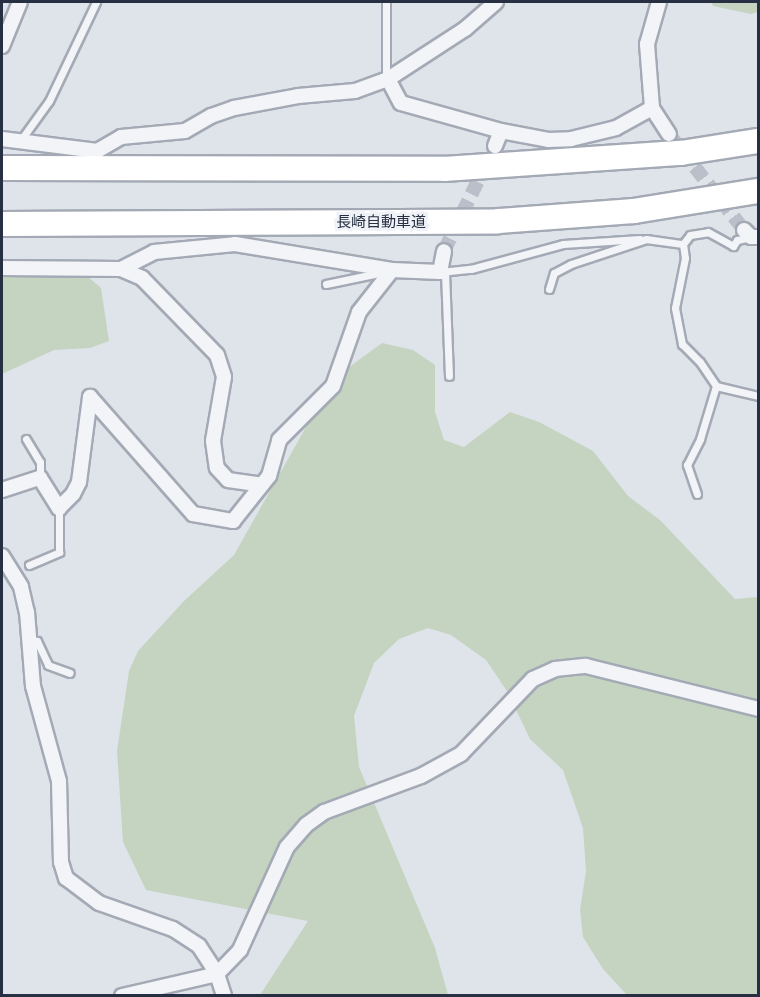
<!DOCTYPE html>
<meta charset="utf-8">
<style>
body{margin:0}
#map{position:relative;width:760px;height:997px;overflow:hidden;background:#dfe3ea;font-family:"Noto Sans","Noto Sans JP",sans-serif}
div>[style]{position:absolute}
.green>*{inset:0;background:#c4d4c0}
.street-tunnel>*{height:14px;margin-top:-7px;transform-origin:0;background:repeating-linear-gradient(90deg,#babfc9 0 14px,transparent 0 21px)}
.roads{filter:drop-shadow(2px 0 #a4aab5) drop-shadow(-2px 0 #a4aab5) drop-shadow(0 2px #a4aab5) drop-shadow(0 -2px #a4aab5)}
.lane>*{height:7px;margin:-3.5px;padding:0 3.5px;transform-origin:3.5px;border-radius:3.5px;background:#f3f4f8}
.street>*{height:14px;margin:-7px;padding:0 7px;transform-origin:7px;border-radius:7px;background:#f3f4f8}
.highway>*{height:24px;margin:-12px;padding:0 12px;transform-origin:12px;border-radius:12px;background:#fff}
span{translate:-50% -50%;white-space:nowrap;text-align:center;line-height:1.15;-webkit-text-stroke:6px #eff2f7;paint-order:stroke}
.street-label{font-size:15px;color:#273043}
.frame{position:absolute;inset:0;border:3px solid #273043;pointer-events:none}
</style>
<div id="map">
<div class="green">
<div style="clip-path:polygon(711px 2px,758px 2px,758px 12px,751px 14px,713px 6px)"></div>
<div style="clip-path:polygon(44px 259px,78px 268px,101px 288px,109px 341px,90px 348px,54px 350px,2px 374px,2px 261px,5px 265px)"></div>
<div style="clip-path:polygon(382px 343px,413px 350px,435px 365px,435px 412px,444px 440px,464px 447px,510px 412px,539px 422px,593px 451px,628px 496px,660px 520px,735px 599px,758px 597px,758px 995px,627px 995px,603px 969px,583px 937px,580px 910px,586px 871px,583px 828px,563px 770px,530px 739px,507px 691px,486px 660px,451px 635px,428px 628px,399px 639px,374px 663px,354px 716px,359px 767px,435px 948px,448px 995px,260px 995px,308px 921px,146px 890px,123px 842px,117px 751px,129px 671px,138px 651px,184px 601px,234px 555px,306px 427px,348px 368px)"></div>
</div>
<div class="street-tunnel">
<div style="left:669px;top:134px;width:122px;rotate:52deg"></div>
<div style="left:444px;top:251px;width:97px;rotate:-64.2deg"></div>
</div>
<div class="roads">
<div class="lane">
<div style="left:386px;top:79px;width:77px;rotate:-90deg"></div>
<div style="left:20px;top:141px;width:49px;rotate:-54.1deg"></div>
<div style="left:49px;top:101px;width:110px;rotate:-64.6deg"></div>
<div style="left:683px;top:244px;width:14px;rotate:82deg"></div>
<div style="left:685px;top:258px;width:51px;rotate:101.3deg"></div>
<div style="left:675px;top:308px;width:37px;rotate:79deg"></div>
<div style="left:682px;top:344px;width:25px;rotate:45deg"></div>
<div style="left:700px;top:362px;width:29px;rotate:56deg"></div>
<div style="left:716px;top:386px;width:43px;rotate:13.4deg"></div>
<div style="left:440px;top:272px;width:31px;rotate:-6deg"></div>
<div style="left:471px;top:269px;width:95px;rotate:-15.2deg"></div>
<div style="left:563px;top:244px;width:77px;rotate:-3.7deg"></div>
<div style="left:445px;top:272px;width:104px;rotate:87.8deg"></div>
<div style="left:326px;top:284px;width:59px;rotate:-11.7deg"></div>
<div style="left:549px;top:289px;width:17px;rotate:-73deg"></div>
<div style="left:554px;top:273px;width:19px;rotate:-28deg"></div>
<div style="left:571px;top:264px;width:79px;rotate:-18.4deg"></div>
<div style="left:646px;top:239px;width:37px;rotate:8deg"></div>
<div style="left:683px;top:244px;width:11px;rotate:-52deg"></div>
<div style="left:690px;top:235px;width:18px;rotate:-9deg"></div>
<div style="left:708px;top:232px;width:29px;rotate:29deg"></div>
<div style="left:733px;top:246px;width:7px;rotate:-56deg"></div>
<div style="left:737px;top:240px;width:14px;rotate:-12deg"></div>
<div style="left:26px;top:439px;width:27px;rotate:59deg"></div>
<div style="left:40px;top:462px;width:16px;rotate:90deg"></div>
<div style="left:697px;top:494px;width:31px;rotate:-109deg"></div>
<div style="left:687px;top:465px;width:29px;rotate:-63deg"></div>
<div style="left:700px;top:439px;width:55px;rotate:-73.2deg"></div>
<div style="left:29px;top:565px;width:33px;rotate:-23deg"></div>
<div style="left:59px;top:552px;width:44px;rotate:-90deg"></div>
<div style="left:29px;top:640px;width:8px;rotate:7deg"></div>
<div style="left:37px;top:641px;width:26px;rotate:65deg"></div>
<div style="left:48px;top:665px;width:23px;rotate:20deg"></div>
</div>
<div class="street">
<div style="left:496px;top:2px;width:41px;rotate:138.9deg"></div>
<div style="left:465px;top:29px;width:92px;rotate:147deg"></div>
<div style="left:388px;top:79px;width:27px;rotate:62deg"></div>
<div style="left:401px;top:103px;width:104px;rotate:15.6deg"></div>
<div style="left:659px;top:2px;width:44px;rotate:105.9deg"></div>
<div style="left:647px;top:44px;width:64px;rotate:85.5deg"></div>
<div style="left:652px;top:108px;width:31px;rotate:57deg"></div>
<div style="left:2px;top:46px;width:48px;rotate:-67.8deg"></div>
<div style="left:2px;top:139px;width:96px;rotate:7.2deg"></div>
<div style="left:97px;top:151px;width:28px;rotate:-30deg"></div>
<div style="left:121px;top:137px;width:64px;rotate:-5.4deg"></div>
<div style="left:185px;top:131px;width:30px;rotate:-30deg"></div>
<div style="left:211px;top:116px;width:24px;rotate:-19deg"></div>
<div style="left:234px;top:108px;width:65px;rotate:-10.6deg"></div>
<div style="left:298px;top:96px;width:57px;rotate:-5deg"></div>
<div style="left:355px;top:91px;width:35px;rotate:-20deg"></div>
<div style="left:495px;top:146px;width:16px;rotate:-68deg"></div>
<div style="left:501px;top:131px;width:48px;rotate:10.8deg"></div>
<div style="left:548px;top:140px;width:23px;rotate:-2deg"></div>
<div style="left:571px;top:139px;width:46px;rotate:-13.7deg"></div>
<div style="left:616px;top:128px;width:41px;rotate:-29.1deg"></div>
<div style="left:744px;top:230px;width:10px;rotate:45deg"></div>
<div style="left:751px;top:237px;width:7px"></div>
<div style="left:2px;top:268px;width:119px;rotate:0.5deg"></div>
<div style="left:121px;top:269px;width:23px;rotate:23deg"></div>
<div style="left:142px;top:278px;width:107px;rotate:45.8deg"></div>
<div style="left:217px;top:355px;width:23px;rotate:72deg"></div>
<div style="left:224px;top:377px;width:65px;rotate:99.8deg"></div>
<div style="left:213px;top:441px;width:27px;rotate:82deg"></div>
<div style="left:217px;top:468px;width:16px;rotate:47deg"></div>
<div style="left:228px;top:480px;width:34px;rotate:8deg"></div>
<div style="left:121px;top:269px;width:37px;rotate:-27deg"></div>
<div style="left:154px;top:252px;width:81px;rotate:-5.6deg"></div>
<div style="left:235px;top:244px;width:159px;rotate:9.4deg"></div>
<div style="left:392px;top:270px;width:48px;rotate:2.4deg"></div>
<div style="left:440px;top:272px;width:21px;rotate:-79deg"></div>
<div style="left:2px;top:490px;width:40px;rotate:-18deg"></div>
<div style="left:40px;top:478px;width:36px;rotate:58deg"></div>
<div style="left:59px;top:508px;width:20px;rotate:-45deg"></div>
<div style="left:73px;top:494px;width:13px;rotate:-63deg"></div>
<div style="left:79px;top:482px;width:86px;rotate:-82.6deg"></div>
<div style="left:90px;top:397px;width:156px;rotate:48.6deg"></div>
<div style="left:193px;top:514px;width:41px;rotate:9.9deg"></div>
<div style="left:233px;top:521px;width:58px;rotate:-51.3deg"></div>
<div style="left:269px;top:476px;width:37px;rotate:-74deg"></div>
<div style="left:279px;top:440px;width:76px;rotate:-45deg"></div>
<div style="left:333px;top:386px;width:78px;rotate:-70.6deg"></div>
<div style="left:359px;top:312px;width:53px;rotate:-51.8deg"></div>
<div style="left:2px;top:556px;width:36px;rotate:58deg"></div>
<div style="left:21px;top:587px;width:26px;rotate:77deg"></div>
<div style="left:27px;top:612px;width:74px;rotate:85.4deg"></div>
<div style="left:33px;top:686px;width:98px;rotate:74.7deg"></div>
<div style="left:59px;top:781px;width:81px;rotate:88.6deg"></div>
<div style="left:61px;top:862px;width:17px;rotate:73deg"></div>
<div style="left:66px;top:878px;width:41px;rotate:37.1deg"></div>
<div style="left:99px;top:903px;width:78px;rotate:19.4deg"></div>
<div style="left:173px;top:929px;width:31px;rotate:33deg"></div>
<div style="left:199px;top:946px;width:33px;rotate:57deg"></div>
<div style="left:217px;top:974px;width:23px;rotate:72deg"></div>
<div style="left:122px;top:996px;width:98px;rotate:-13deg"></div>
<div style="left:217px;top:974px;width:33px;rotate:-46deg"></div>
<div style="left:240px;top:950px;width:113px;rotate:-65.5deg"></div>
<div style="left:287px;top:847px;width:29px;rotate:-49deg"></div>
<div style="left:306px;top:825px;width:22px;rotate:-36deg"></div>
<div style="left:324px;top:812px;width:103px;rotate:-20.4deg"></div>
<div style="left:421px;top:776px;width:46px;rotate:-28.8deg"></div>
<div style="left:461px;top:754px;width:104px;rotate:-46.2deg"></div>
<div style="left:533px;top:679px;width:24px;rotate:-24deg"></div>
<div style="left:555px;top:669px;width:31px;rotate:-6deg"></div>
<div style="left:586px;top:666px;width:177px;rotate:14deg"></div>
</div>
<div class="highway">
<div style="left:2px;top:168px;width:442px;rotate:0.1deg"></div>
<div style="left:444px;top:169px;width:238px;rotate:-3.9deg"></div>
<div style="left:681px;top:153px;width:78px;rotate:-8.9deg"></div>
<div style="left:2px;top:224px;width:496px;rotate:-0.3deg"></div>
<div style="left:498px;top:221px;width:136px;rotate:-4.2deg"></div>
<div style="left:634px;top:211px;width:126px;rotate:-9.2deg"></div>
</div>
</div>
<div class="street-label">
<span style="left:381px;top:222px">長崎自動車道</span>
</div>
<div class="frame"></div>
</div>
